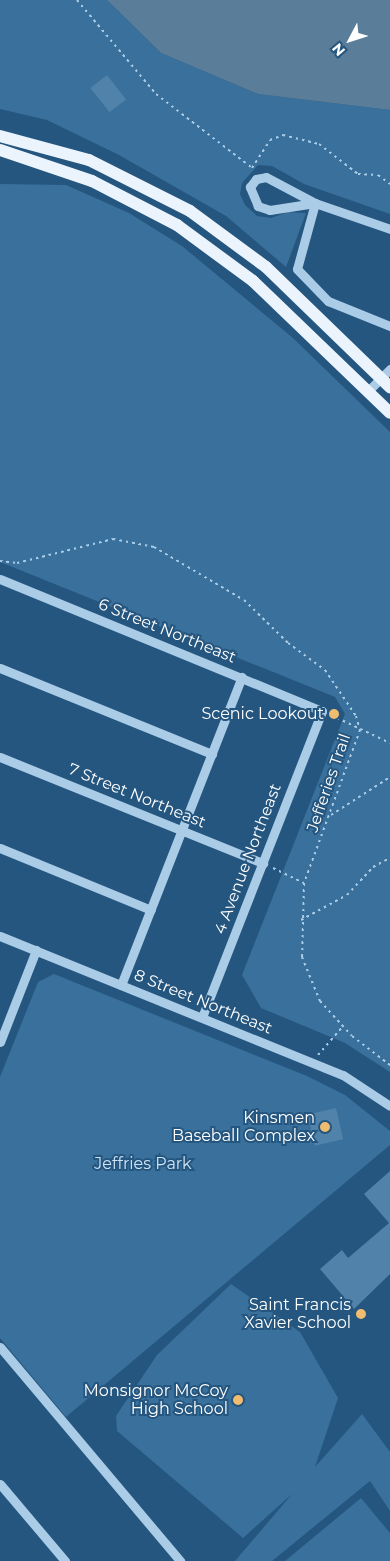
<!DOCTYPE html>
<style>
body{margin:0}
#map{position:relative;width:390px;height:1561px;overflow:hidden;background:#25567f;font-family:Montserrat,sans-serif}
div>[style]{position:absolute}
.green>*{inset:0;background:#39709c}
.water>*{inset:0;background:#5a7d99}
.building>*{inset:0;background:#5182a9;transform-origin:0 0}
.path>*{height:2px;margin-top:-1px;transform-origin:0;background:repeating-linear-gradient(90deg,#aacce6 0 2.5px,transparent 0 6.5px)}
.minor>*{height:9px;margin:-4.5px;padding:0 4.5px;transform-origin:4.5px;border-radius:4.5px;background:#aacce6}
.major>*{height:12px;margin:-6px;padding:0 6px;transform-origin:6px;border-radius:6px;background:#ebf4fd}
.dots>*{width:14px;height:14px;translate:-50% -50%;box-sizing:border-box;border:2px solid #25567f;border-radius:50%}
span{translate:-50% -50%;white-space:nowrap;text-align:center;line-height:1.15;-webkit-text-stroke:4px #25567f;paint-order:stroke}
.street-label{font-size:16px;color:#fff}
.poi-label{font-size:16px;color:#fff}
.right{translate:-100% -50%;text-align:right}
.park-label{font-size:16px;color:#cee4f5}
.north{position:absolute;left:325px;top:15px;width:50px;height:50px;-webkit-text-stroke:4px #25567f;paint-order:stroke;rotate:230deg;font-size:14px;font-weight:700;line-height:20px;text-align:center;color:#fff}
.north::after{content:'';display:block;margin:auto;width:18px;height:22px;background:#fff;clip-path:polygon(50% 0,100% 100%,50% 72%,0 100%)}
</style>
<div id="map">
<div class="green">
<div style="clip-path:polygon(0 0,107px 0,161px 53px,258px 94px,390px 110px,390px 214px,304px 184px,272px 166px,258px 165px,242px 183px,240px 194px,245px 205px,257px 216px,271px 218px,288px 212px,306px 213px,286px 267px,226px 216px,119px 155px,47px 120px,0 109px)"></div>
<div style="clip-path:polygon(0 184px,66px 185px,129px 213px,182px 246px,293px 338px,390px 432px,390px 1072px,345px 1043px,261px 1008px,242px 975px,345px 714px,335px 697px,0 562px)"></div>
<div style="clip-path:polygon(54px 974px,307px 1076px,345px 1095px,390px 1131px,390px 1145px,66px 1417px,0 1338px,0 1077px,38px 982px)"></div>
<div style="clip-path:polygon(231px 1284px,300px 1332px,338px 1398px,315px 1467px,362px 1414px,390px 1452px,390px 1511px,370px 1481px,272px 1561px,235px 1561px,292px 1494px,243px 1538px,117px 1431px,116px 1416px,157px 1355px)"></div>
<div style="clip-path:polygon(361px 1498px,390px 1533px,390px 1561px,285px 1561px)"></div>
</div>
<div class="water">
<div style="clip-path:polygon(107px 0,390px 0,390px 110px,258px 94px,161px 53px)"></div>
</div>
<div class="building">
<div style="left:107px;top:75px;width:31px;height:21px;rotate:52deg"></div>
<div style="left:336px;top:1108px;width:32px;height:29px;rotate:77deg"></div>
<div style="clip-path:polygon(390px 1171px,390px 1274px,354px 1309px,320px 1269px,342px 1250px,348px 1258px,389px 1223px,364px 1194px)"></div>
</div>
<div class="path">
<div style="left:77px;top:0;width:123px;rotate:50deg"></div>
<div style="left:156px;top:94px;width:121px;rotate:37.6deg"></div>
<div style="left:252px;top:168px;width:33px;rotate:-57deg"></div>
<div style="left:270px;top:140px;width:14px;rotate:-21deg"></div>
<div style="left:283px;top:135px;width:37px;rotate:14deg"></div>
<div style="left:319px;top:144px;width:49px;rotate:37.6deg"></div>
<div style="left:358px;top:174px;width:20px;rotate:3deg"></div>
<div style="left:378px;top:175px;width:15px;rotate:37deg"></div>
<div style="left:0;top:561px;width:17px;rotate:7deg"></div>
<div style="left:17px;top:563px;width:99px;rotate:-14deg"></div>
<div style="left:113px;top:539px;width:42px;rotate:11deg"></div>
<div style="left:154px;top:547px;width:104px;rotate:30.5deg"></div>
<div style="left:244px;top:600px;width:62px;rotate:44.3deg"></div>
<div style="left:288px;top:643px;width:46px;rotate:36.1deg"></div>
<div style="left:325px;top:670px;width:55px;rotate:56deg"></div>
<div style="left:356px;top:716px;width:15px;rotate:74deg"></div>
<div style="left:360px;top:730px;width:163px;rotate:110.1deg"></div>
<div style="left:304px;top:883px;width:74px;rotate:91.5deg"></div>
<div style="left:302px;top:957px;width:48px;rotate:67.8deg"></div>
<div style="left:320px;top:1001px;width:47px;rotate:47.6deg"></div>
<div style="left:352px;top:1036px;width:48px;rotate:37.3deg"></div>
<div style="left:331px;top:715px;width:65px;rotate:25.4deg"></div>
<div style="left:331px;top:815px;width:70px;rotate:-32.8deg"></div>
<div style="left:273px;top:868px;width:34px;rotate:26deg"></div>
<div style="left:301px;top:920px;width:52px;rotate:-28.5deg"></div>
<div style="left:347px;top:895px;width:38px;rotate:-47deg"></div>
<div style="left:373px;top:867px;width:19px;rotate:-28deg"></div>
<div style="left:318px;top:1055px;width:37px;rotate:-49deg"></div>
</div>
<div class="minor">
<div style="left:315px;top:203px;width:46px;rotate:171.2deg"></div>
<div style="left:270px;top:210px;width:13px;rotate:-162deg"></div>
<div style="left:258px;top:206px;width:21px;rotate:-113deg"></div>
<div style="left:250px;top:187px;width:10px;rotate:-53deg"></div>
<div style="left:256px;top:179px;width:10px;rotate:-11deg"></div>
<div style="left:266px;top:177px;width:55px;rotate:28deg"></div>
<div style="left:315px;top:203px;width:79px;rotate:19.1deg"></div>
<div style="left:315px;top:203px;width:68px;rotate:105.3deg"></div>
<div style="left:297px;top:269px;width:45px;rotate:45.9deg"></div>
<div style="left:328px;top:301px;width:67px;rotate:22deg"></div>
<div style="left:367px;top:392px;width:33px;rotate:-45deg"></div>
<div style="left:0;top:579px;width:348px;rotate:22.3deg"></div>
<div style="left:322px;top:711px;width:329px;rotate:111.4deg"></div>
<div style="left:0;top:668px;width:229px;rotate:22.1deg"></div>
<div style="left:0;top:757px;width:284px;rotate:22deg"></div>
<div style="left:0;top:848px;width:163px;rotate:22.3deg"></div>
<div style="left:0;top:936px;width:370px;rotate:22.1deg"></div>
<div style="left:343px;top:1075px;width:56px;rotate:33.4deg"></div>
<div style="left:121px;top:985px;width:331px;rotate:-68.6deg"></div>
<div style="left:0;top:1042px;width:99px;rotate:-68.6deg"></div>
<div style="left:0;top:1347px;width:280px;rotate:49.9deg"></div>
<div style="left:0;top:1484px;width:101px;rotate:49.8deg"></div>
</div>
<div class="major">
<div style="left:0;top:136px;width:92px;rotate:15.1deg"></div>
<div style="left:89px;top:160px;width:113px;rotate:26.8deg"></div>
<div style="left:190px;top:211px;width:94px;rotate:36.4deg"></div>
<div style="left:266px;top:267px;width:173px;rotate:44.1deg"></div>
<div style="left:0;top:150px;width:97px;rotate:18.6deg"></div>
<div style="left:92px;top:181px;width:96px;rotate:27.4deg"></div>
<div style="left:177px;top:225px;width:94px;rotate:36.4deg"></div>
<div style="left:253px;top:281px;width:190px;rotate:43.9deg"></div>
</div>
<div class="dots">
<div style="left:334px;top:714px;background:#f0bc6f"></div>
<div style="left:325px;top:1127px;background:#f0bc6f"></div>
<div style="left:361px;top:1314px;background:#f0bc6f"></div>
<div style="left:238px;top:1400px;background:#f0bc6f"></div>
</div>
<div class="street-label">
<span style="left:167px;top:631px;rotate:22deg">6 Street Northeast</span>
<span style="left:329px;top:783px;rotate:-71deg">Jefferies Trail</span>
<span style="left:137px;top:796px;rotate:22deg">7 Street Northeast</span>
<span style="left:248px;top:859px;rotate:-69deg">4 Avenue Northeast</span>
<span style="left:203px;top:1002px;rotate:22deg">8 Street Northeast</span>
</div>
<div class="poi-label">
<span class="right" style="left:324px;top:714px">Scenic Lookout</span>
<span class="right" style="left:315px;top:1127px">Kinsmen<br>Baseball Complex</span>
<span class="right" style="left:351px;top:1314px">Saint Francis<br>Xavier School</span>
<span class="right" style="left:228px;top:1400px">Monsignor McCoy<br>High School</span>
</div>
<div class="park-label">
<span style="left:143px;top:1164px">Jeffries Park</span>
</div>
<div class="north">N</div>
</div>
